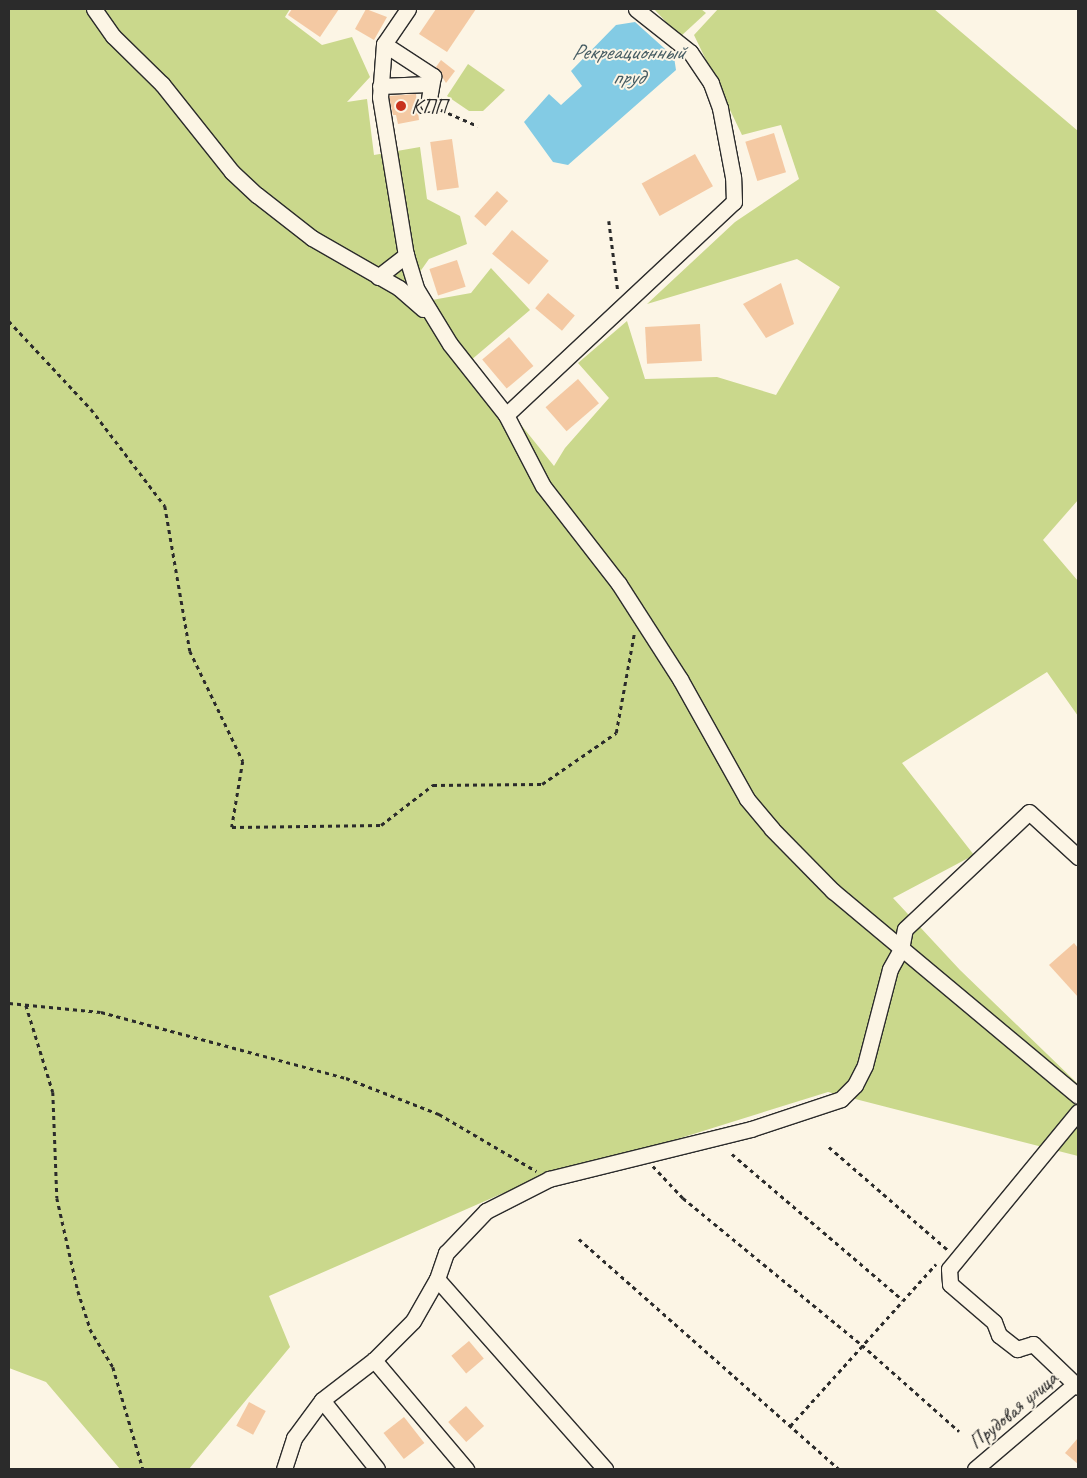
<!DOCTYPE html>
<meta charset="utf-8">
<style>
body{margin:0}
#map{position:relative;width:1087px;height:1478px;overflow:hidden;background:#fcf5e5;font-family:Caveat,sans-serif}
div>[style]{position:absolute}
.green>*{inset:0;background:#cad88c}
.water>*{inset:0;background:#83cbe4}
.building>*{inset:0;background:#f4c9a3;transform-origin:0 0}
.path>*{height:2.5px;margin-top:-1.25px;transform-origin:0;background:repeating-linear-gradient(90deg,#2b2b2b 0 4px,transparent 0 8px)}
.roads{filter:drop-shadow(1px 0 #2b2b2b) drop-shadow(-1px 0 #2b2b2b) drop-shadow(0 1px #2b2b2b) drop-shadow(0 -1px #2b2b2b)}
.minor>*{height:15px;margin:-7.5px;padding:0 7.5px;transform-origin:7.5px;border-radius:7.5px;background:#fcf5e5}
.dots>*{width:14px;height:14px;translate:-50% -50%;box-sizing:border-box;border:2px solid #fcf5e5;border-radius:50%}
span{translate:-50% -50%;white-space:nowrap;text-align:center;line-height:1.15;-webkit-text-stroke:4px #fcf5e5;paint-order:stroke}
.poi-label{font-size:21px;color:#2b2b2b}
.left{translate:0 -50%;text-align:left}
.street-label{font-size:21px;color:#2b2b2b}
.water-label{font-size:22px;color:#455b62;font-style:italic}
.frame{position:absolute;inset:0;border:10px solid #2b2b2b;pointer-events:none}
</style>
<div id="map">
<div class="green">
<div style="clip-path:polygon(9px 9px,290px 9px,285px 17px,322px 45px,352px 37px,370px 77px,347px 102px,367px 99px,374px 155px,420px 147px,427px 199px,460px 216px,467px 244px,429px 259px,417px 276px,432px 300px,471px 293px,491px 268px,530px 310px,470px 361px,554px 466px,565px 448px,609px 398px,578px 363px,627px 321px,645px 379px,717px 377px,776px 395px,840px 287px,797px 259px,647px 304px,735px 222px,799px 179px,781px 125px,742px 135px,694px 35px,718px 9px,934px 9px,1078px 131px,1078px 500px,1043px 540px,1078px 581px,1078px 716px,1047px 672px,902px 763px,974px 855px,893px 898px,960px 970px,1078px 1084px,1078px 1156px,828px 1092px,501px 1194px,269px 1296px,290px 1347px,189px 1469px,120px 1469px,46px 1382px,9px 1368px)"></div>
<div style="clip-path:polygon(654px 9px,701px 9px,706px 13px,680px 37px)"></div>
<div style="clip-path:polygon(468px 64px,505px 90px,483px 111px,469px 111px,447px 96px)"></div>
</div>
<div class="water">
<div style="clip-path:polygon(635px 22px,674px 57px,676px 70px,568px 165px,553px 162px,524px 122px,549px 94px,561px 105px,582px 86px,571px 71px,616px 25px)"></div>
</div>
<div class="building">
<div style="clip-path:polygon(292px 9px,339px 9px,320px 37px,288px 15px)"></div>
<div style="clip-path:polygon(366px 9px,387px 17px,374px 40px,355px 29px)"></div>
<div style="clip-path:polygon(436px 9px,476px 9px,447px 52px,419px 34px)"></div>
<div style="clip-path:polygon(441px 60px,455px 71px,446px 83px,436px 67px)"></div>
<div style="clip-path:polygon(416px 94px,419px 120px,398px 124px,396px 115px,393px 115px,389px 96px)"></div>
<div style="left:774px;top:133px;width:41px;height:30px;rotate:73deg"></div>
<div style="left:452px;top:139px;width:49px;height:22px;rotate:82deg"></div>
<div style="left:695px;top:154px;width:37px;height:61px;rotate:61deg"></div>
<div style="left:497px;top:191px;width:15px;height:34px;rotate:42deg"></div>
<div style="left:512px;top:230px;width:48px;height:31px;rotate:40deg"></div>
<div style="left:457px;top:260px;width:28px;height:29px;rotate:72deg"></div>
<div style="clip-path:polygon(781px 283px,794px 324px,766px 338px,743px 304px)"></div>
<div style="left:548px;top:293px;width:35px;height:20px;rotate:40deg"></div>
<div style="left:700px;top:324px;width:37px;height:55px;rotate:87deg"></div>
<div style="left:509px;top:337px;width:38px;height:35px;rotate:50deg"></div>
<div style="left:578px;top:379px;width:32px;height:43px;rotate:49deg"></div>
<div style="clip-path:polygon(1074px 943px,1078px 948px,1078px 997px,1049px 965px)"></div>
<div style="left:469px;top:1341px;width:23px;height:23px;rotate:50deg"></div>
<div style="left:249px;top:1402px;width:19px;height:27px;rotate:28deg"></div>
<div style="left:466px;top:1406px;width:27px;height:24px;rotate:48deg"></div>
<div style="left:404px;top:1417px;width:33px;height:26px;rotate:52deg"></div>
<div style="clip-path:polygon(1078px 1438px,1078px 1464px,1065px 1453px)"></div>
</div>
<div class="path">
<div style="left:441px;top:110px;width:40px;rotate:23.4deg"></div>
<div style="left:609px;top:221px;width:71px;rotate:82.7deg"></div>
<div style="left:9px;top:321px;width:120px;rotate:47deg"></div>
<div style="left:91px;top:409px;width:122px;rotate:52.7deg"></div>
<div style="left:165px;top:506px;width:147px;rotate:80.2deg"></div>
<div style="left:190px;top:651px;width:122px;rotate:64.3deg"></div>
<div style="left:243px;top:761px;width:67px;rotate:99.5deg"></div>
<div style="left:232px;top:827px;width:149px;rotate:-0.8deg"></div>
<div style="left:381px;top:825px;width:66px;rotate:-37.6deg"></div>
<div style="left:433px;top:785px;width:109px;rotate:-0.5deg"></div>
<div style="left:542px;top:784px;width:90px;rotate:-34.6deg"></div>
<div style="left:616px;top:733px;width:101px;rotate:-79.7deg"></div>
<div style="left:9px;top:1003px;width:92px;rotate:5.6deg"></div>
<div style="left:101px;top:1012px;width:254px;rotate:15.1deg"></div>
<div style="left:346px;top:1078px;width:100px;rotate:21.2deg"></div>
<div style="left:439px;top:1114px;width:113px;rotate:30.4deg"></div>
<div style="left:26px;top:1005px;width:91px;rotate:72.8deg"></div>
<div style="left:53px;top:1092px;width:106px;rotate:87.8deg"></div>
<div style="left:57px;top:1198px;width:95px;rotate:77.3deg"></div>
<div style="left:78px;top:1291px;width:40px;rotate:72deg"></div>
<div style="left:90px;top:1329px;width:44px;rotate:58.8deg"></div>
<div style="left:113px;top:1367px;width:106px;rotate:73.6deg"></div>
<div style="left:829px;top:1147px;width:157px;rotate:40.9deg"></div>
<div style="left:732px;top:1154px;width:225px;rotate:40.5deg"></div>
<div style="left:653px;top:1166px;width:44px;rotate:46.8deg"></div>
<div style="left:683px;top:1198px;width:232px;rotate:39.4deg"></div>
<div style="left:862px;top:1345px;width:130px;rotate:41.6deg"></div>
<div style="left:579px;top:1239px;width:347px;rotate:41.5deg"></div>
<div style="left:790px;top:1426px;width:218px;rotate:-48deg"></div>
</div>
<div class="roads">
<div class="minor">
<div style="left:94px;top:9px;width:33px;rotate:55deg"></div>
<div style="left:113px;top:36px;width:69px;rotate:44.4deg"></div>
<div style="left:162px;top:84px;width:112px;rotate:51.5deg"></div>
<div style="left:232px;top:172px;width:34px;rotate:43deg"></div>
<div style="left:257px;top:195px;width:70px;rotate:38deg"></div>
<div style="left:312px;top:238px;width:100px;rotate:29.9deg"></div>
<div style="left:399px;top:288px;width:32px;rotate:41deg"></div>
<div style="left:408px;top:9px;width:42px;rotate:124.4deg"></div>
<div style="left:384px;top:44px;width:53px;rotate:94.3deg"></div>
<div style="left:380px;top:97px;width:160px;rotate:80.7deg"></div>
<div style="left:406px;top:255px;width:37px;rotate:73deg"></div>
<div style="left:417px;top:290px;width:63px;rotate:58.6deg"></div>
<div style="left:450px;top:344px;width:90px;rotate:51.7deg"></div>
<div style="left:506px;top:415px;width:80px;rotate:62.5deg"></div>
<div style="left:543px;top:486px;width:124px;rotate:52.2deg"></div>
<div style="left:619px;top:584px;width:113px;rotate:57.3deg"></div>
<div style="left:680px;top:679px;width:137px;rotate:60.8deg"></div>
<div style="left:747px;top:799px;width:39px;rotate:50deg"></div>
<div style="left:772px;top:829px;width:87px;rotate:45.5deg"></div>
<div style="left:833px;top:891px;width:319px;rotate:39.9deg"></div>
<div style="left:384px;top:44px;width:59px;rotate:33.1deg"></div>
<div style="left:433px;top:76px;width:28px;rotate:100deg"></div>
<div style="left:380px;top:86px;width:49px;rotate:-2.3deg"></div>
<div style="left:378px;top:277px;width:36px;rotate:-38deg"></div>
<div style="left:506px;top:415px;width:312px;rotate:-43.1deg"></div>
<div style="left:734px;top:202px;width:25px;rotate:-92deg"></div>
<div style="left:733px;top:177px;width:70px;rotate:-100.7deg"></div>
<div style="left:720px;top:108px;width:27px;rotate:-110deg"></div>
<div style="left:711px;top:83px;width:37px;rotate:-124deg"></div>
<div style="left:690px;top:52px;width:69px;rotate:-141.5deg"></div>
<div style="left:1078px;top:1112px;width:203px;rotate:129.4deg"></div>
<div style="left:949px;top:1269px;width:15px;rotate:86deg"></div>
<div style="left:950px;top:1284px;width:58px;rotate:40.8deg"></div>
<div style="left:994px;top:1322px;width:14px;rotate:69deg"></div>
<div style="left:999px;top:1335px;width:23px;rotate:38deg"></div>
<div style="left:1017px;top:1349px;width:17px;rotate:-17deg"></div>
<div style="left:1033px;top:1344px;width:62px;rotate:43.7deg"></div>
<div style="left:437px;top:1279px;width:254px;rotate:48.5deg"></div>
<div style="left:374px;top:1360px;width:143px;rotate:49.8deg"></div>
<div style="left:322px;top:1400px;width:88px;rotate:51.4deg"></div>
<div style="left:284px;top:1469px;width:33px;rotate:-72deg"></div>
<div style="left:294px;top:1438px;width:47px;rotate:-53.6deg"></div>
<div style="left:322px;top:1400px;width:66px;rotate:-37.6deg"></div>
<div style="left:374px;top:1360px;width:55px;rotate:-45deg"></div>
<div style="left:413px;top:1321px;width:48px;rotate:-60.3deg"></div>
<div style="left:437px;top:1279px;width:28px;rotate:-71deg"></div>
<div style="left:446px;top:1253px;width:58px;rotate:-46.4deg"></div>
<div style="left:486px;top:1211px;width:71px;rotate:-26.9deg"></div>
<div style="left:549px;top:1179px;width:208px;rotate:-13.9deg"></div>
<div style="left:751px;top:1129px;width:95px;rotate:-18.4deg"></div>
<div style="left:841px;top:1099px;width:20px;rotate:-45deg"></div>
<div style="left:855px;top:1085px;width:22px;rotate:-63deg"></div>
<div style="left:865px;top:1065px;width:99px;rotate:-75.4deg"></div>
<div style="left:890px;top:969px;width:23px;rotate:-61deg"></div>
<div style="left:901px;top:949px;width:20px;rotate:-79deg"></div>
<div style="left:905px;top:929px;width:170px;rotate:-43.3deg"></div>
<div style="left:1029px;top:812px;width:67px;rotate:42.6deg"></div>
<div style="left:975px;top:1469px;width:131px;rotate:-40.4deg"></div>
</div>
</div>
<div class="dots">
<div style="left:401px;top:106px;background:#c8321e"></div>
</div>
<div class="poi-label">
<span class="left" style="left:411px;top:106px">КПП</span>
</div>
<div class="street-label">
<span style="left:1013px;top:1410px;rotate:-40deg">Прудовая улица</span>
</div>
<div class="water-label">
<span style="left:628px;top:65px">Рекреационный<br>пруд</span>
</div>
<div class="frame"></div>
</div>
